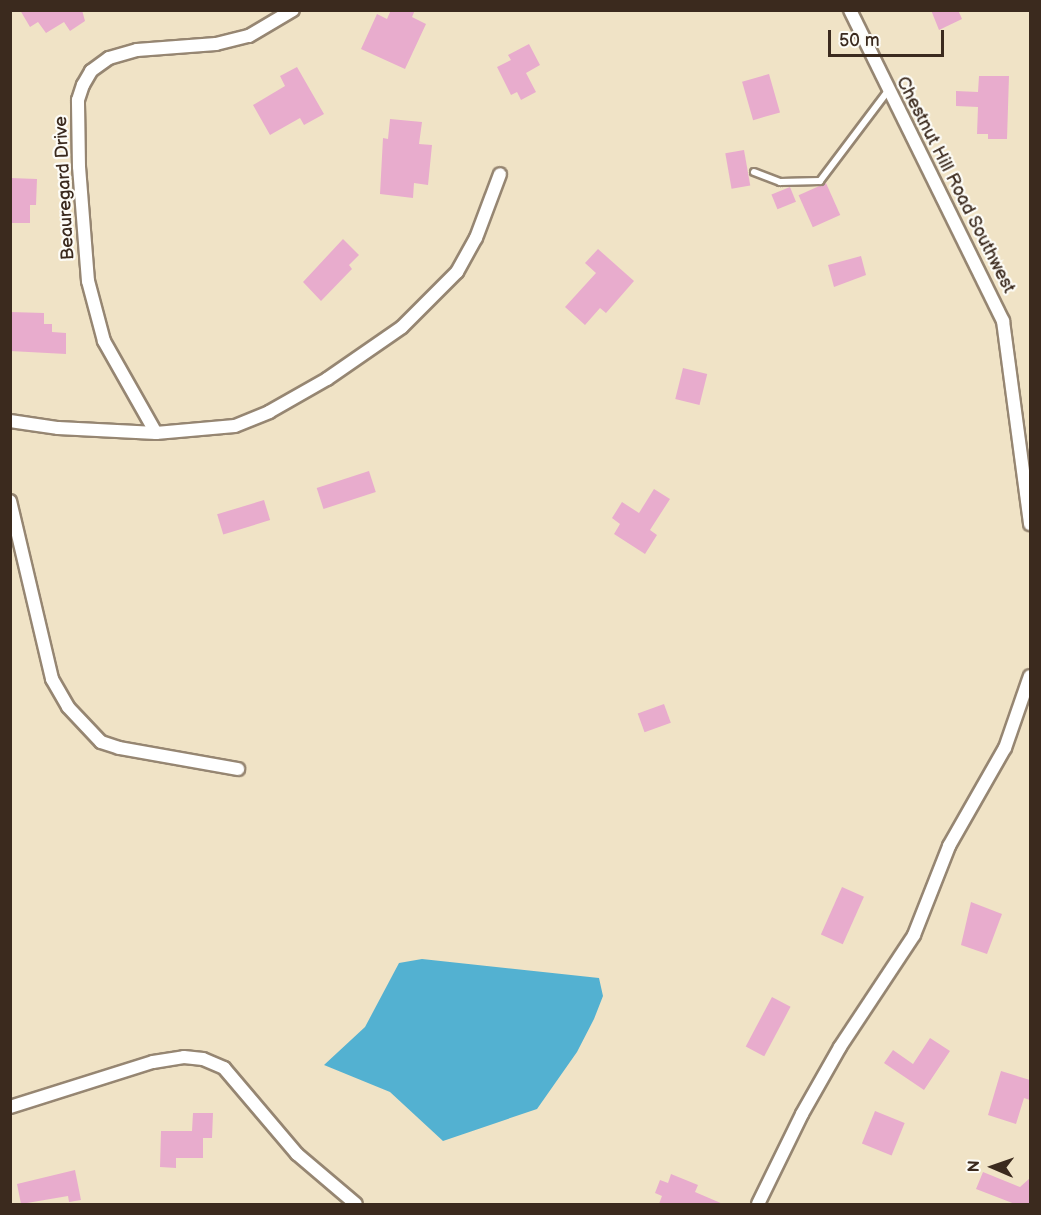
<!DOCTYPE html>
<style>
body{margin:0}
#map{position:relative;width:1041px;height:1215px;overflow:hidden;background:#f0e3c6;font-family:"Balsamiq Sans",sans-serif}
div>[style]{position:absolute}
.water>*{inset:0;background:#53b1d1}
.building>*{inset:0;background:#e8accd;transform-origin:0 0}
.roads{filter:drop-shadow(2px 0 #968672) drop-shadow(-2px 0 #968672) drop-shadow(0 2px #968672) drop-shadow(0 -2px #968672)}
.lane>*{height:6px;margin:-3px;padding:0 3px;transform-origin:3px;border-radius:3px;background:#fff}
.street>*{height:12px;margin:-6px;padding:0 6px;transform-origin:6px;border-radius:6px;background:#fff}
span{translate:-50% -50%;white-space:nowrap;text-align:center;line-height:1.15;-webkit-text-stroke:4.5px #fdfcf7;paint-order:stroke}
.street-label{font-size:18px;color:#3b2a1e}
.frame{position:absolute;inset:0;border:12px solid #3b2a1e;pointer-events:none}
.north{position:absolute;left:963px;top:1137px;width:60px;height:60px;-webkit-text-stroke:4px #fdfcf7;paint-order:stroke;rotate:272deg;font-size:16px;font-weight:700;line-height:24px;text-align:center;color:#3b2a1e}
.north::after{content:'';display:block;margin:auto;width:21px;height:27px;background:#3b2a1e;clip-path:polygon(50% 0,100% 100%,50% 72%,0 100%)}
.scale{position:absolute;left:828px;top:30px;width:116px;height:27px;box-sizing:border-box;border:3px solid #3b2a1e;border-top:0;padding-left:8px;font-size:18px;line-height:21px;white-space:nowrap;color:#3b2a1e;-webkit-text-stroke:4px #fdfcf7;paint-order:stroke}
</style>
<div id="map">
<div class="water">
<div style="clip-path:polygon(422px 959px,599px 978px,603px 996px,594px 1019px,577px 1052px,537px 1109px,443px 1141px,390px 1092px,324px 1065px,365px 1027px,399px 963px)"></div>
</div>
<div class="building">
<div style="clip-path:polygon(20px 10px,82px 10px,85px 21px,70px 31px,64px 22px,46px 33px,38px 22px,30px 27px)"></div>
<div style="clip-path:polygon(391px 10px,415px 10px,412px 17px,426px 24px,405px 69px,361px 49px,377px 14px,387px 19px)"></div>
<div style="clip-path:polygon(931px 10px,958px 10px,962px 19px,939px 30px)"></div>
<div style="clip-path:polygon(529px 44px,540px 65px,526px 73px,536px 92px,521px 100px,517px 92px,511px 95px,497px 67px,511px 60px,508px 55px)"></div>
<div style="clip-path:polygon(297px 67px,324px 114px,304px 125px,300px 118px,270px 135px,253px 105px,285px 86px,280px 76px)"></div>
<div style="left:769px;top:74px;width:40px;height:28px;rotate:74deg"></div>
<div style="clip-path:polygon(979px 76px,1009px 76px,1007px 139px,988px 139px,988px 134px,977px 134px,978px 107px,956px 106px,956px 91px,978px 92px)"></div>
<div style="clip-path:polygon(390px 119px,422px 122px,419px 144px,432px 145px,428px 185px,414px 183px,413px 198px,380px 194px,383px 138px,388px 139px)"></div>
<div style="left:744px;top:150px;width:36px;height:19px;rotate:80deg"></div>
<div style="clip-path:polygon(10px 178px,37px 179px,36px 205px,30px 205px,30px 223px,10px 223px)"></div>
<div style="left:826px;top:183px;width:35px;height:30px;rotate:66deg"></div>
<div style="left:790px;top:187px;width:16px;height:20px;rotate:68deg"></div>
<div style="clip-path:polygon(343px 239px,359px 255px,349px 265px,352px 269px,321px 301px,303px 282px)"></div>
<div style="clip-path:polygon(598px 249px,634px 281px,606px 313px,600px 308px,585px 325px,565px 307px,596px 273px,585px 263px)"></div>
<div style="clip-path:polygon(861px 256px,866px 275px,834px 287px,828px 265px)"></div>
<div style="clip-path:polygon(10px 312px,44px 313px,44px 324px,52px 324px,52px 332px,66px 333px,66px 354px,10px 351px)"></div>
<div style="left:683px;top:368px;width:25px;height:32px;rotate:14deg"></div>
<div style="left:369px;top:471px;width:22px;height:55px;rotate:72deg"></div>
<div style="clip-path:polygon(654px 489px,670px 499px,650px 530px,657px 535px,645px 554px,614px 534px,620px 524px,612px 518px,622px 502px,639px 513px)"></div>
<div style="left:264px;top:500px;width:21px;height:49px;rotate:73deg"></div>
<div style="left:664px;top:704px;width:20px;height:28px;rotate:70deg"></div>
<div style="left:842px;top:887px;width:24px;height:52px;rotate:24deg"></div>
<div style="clip-path:polygon(971px 902px,1002px 914px,987px 954px,961px 945px)"></div>
<div style="left:772px;top:997px;width:21px;height:56px;rotate:28deg"></div>
<div style="clip-path:polygon(930px 1038px,950px 1051px,924px 1090px,884px 1063px,893px 1050px,913px 1064px)"></div>
<div style="clip-path:polygon(1001px 1071px,1030px 1080px,1030px 1100px,1024px 1098px,1016px 1124px,988px 1115px)"></div>
<div style="left:875px;top:1111px;width:32px;height:35px;rotate:22deg"></div>
<div style="clip-path:polygon(193px 1113px,213px 1113px,212px 1138px,203px 1138px,203px 1158px,176px 1158px,176px 1168px,160px 1167px,161px 1131px,192px 1131px)"></div>
<div style="clip-path:polygon(75px 1170px,81px 1200px,69px 1202px,68px 1196px,21px 1204px,17px 1184px)"></div>
<div style="clip-path:polygon(983px 1172px,1020px 1187px,1030px 1178px,1030px 1204px,1015px 1204px,976px 1189px)"></div>
<div style="clip-path:polygon(671px 1174px,698px 1185px,695px 1192px,723px 1204px,659px 1204px,662px 1196px,655px 1193px,660px 1180px,668px 1183px)"></div>
</div>
<div class="roads">
<div class="lane">
<div style="left:754px;top:172px;width:28px;rotate:21deg"></div>
<div style="left:780px;top:182px;width:40px;rotate:-1.4deg"></div>
<div style="left:820px;top:181px;width:111px;rotate:-53deg"></div>
</div>
<div class="street">
<div style="left:850px;top:10px;width:347px;rotate:63.8deg"></div>
<div style="left:1003px;top:321px;width:205px;rotate:82.4deg"></div>
<div style="left:10px;top:421px;width:49px;rotate:8.3deg"></div>
<div style="left:58px;top:428px;width:98px;rotate:2.9deg"></div>
<div style="left:156px;top:433px;width:79px;rotate:-5.1deg"></div>
<div style="left:235px;top:426px;width:37px;rotate:-22deg"></div>
<div style="left:269px;top:412px;width:67px;rotate:-29.6deg"></div>
<div style="left:327px;top:379px;width:91px;rotate:-34.7deg"></div>
<div style="left:402px;top:327px;width:78px;rotate:-45deg"></div>
<div style="left:457px;top:272px;width:39px;rotate:-61deg"></div>
<div style="left:476px;top:238px;width:68px;rotate:-69.4deg"></div>
<div style="left:156px;top:433px;width:106px;rotate:-119.5deg"></div>
<div style="left:104px;top:341px;width:62px;rotate:-104.9deg"></div>
<div style="left:88px;top:281px;width:114px;rotate:-94.5deg"></div>
<div style="left:79px;top:167px;width:67px;rotate:-90.9deg"></div>
<div style="left:78px;top:100px;width:16px;rotate:-72deg"></div>
<div style="left:83px;top:85px;width:16px;rotate:-60deg"></div>
<div style="left:91px;top:71px;width:22px;rotate:-36deg"></div>
<div style="left:109px;top:58px;width:29px;rotate:-16deg"></div>
<div style="left:137px;top:50px;width:79px;rotate:-4.3deg"></div>
<div style="left:216px;top:44px;width:34px;rotate:-14deg"></div>
<div style="left:249px;top:36px;width:51px;rotate:-30.6deg"></div>
<div style="left:10px;top:501px;width:183px;rotate:76.7deg"></div>
<div style="left:52px;top:679px;width:32px;rotate:60deg"></div>
<div style="left:68px;top:707px;width:48px;rotate:46.7deg"></div>
<div style="left:101px;top:742px;width:19px;rotate:18deg"></div>
<div style="left:119px;top:748px;width:121px;rotate:10deg"></div>
<div style="left:10px;top:1107px;width:150px;rotate:-17.5deg"></div>
<div style="left:153px;top:1062px;width:31px;rotate:-9deg"></div>
<div style="left:184px;top:1057px;width:19px;rotate:6deg"></div>
<div style="left:203px;top:1059px;width:23px;rotate:23deg"></div>
<div style="left:224px;top:1068px;width:113px;rotate:49.7deg"></div>
<div style="left:297px;top:1154px;width:77px;rotate:40.3deg"></div>
<div style="left:758px;top:1204px;width:100px;rotate:-63.9deg"></div>
<div style="left:802px;top:1114px;width:77px;rotate:-60.4deg"></div>
<div style="left:840px;top:1047px;width:134px;rotate:-56.5deg"></div>
<div style="left:914px;top:935px;width:96px;rotate:-68.5deg"></div>
<div style="left:949px;top:846px;width:113px;rotate:-60.3deg"></div>
<div style="left:1005px;top:748px;width:76px;rotate:-70.9deg"></div>
</div>
</div>
<div class="street-label">
<span style="left:955px;top:185px;rotate:63deg">Chestnut Hill Road Southwest</span>
<span style="left:65px;top:188px;rotate:-93deg">Beauregard Drive</span>
</div>
<div class="frame"></div>
<div class="north">N</div>
<div class="scale">50 m</div>
</div>
